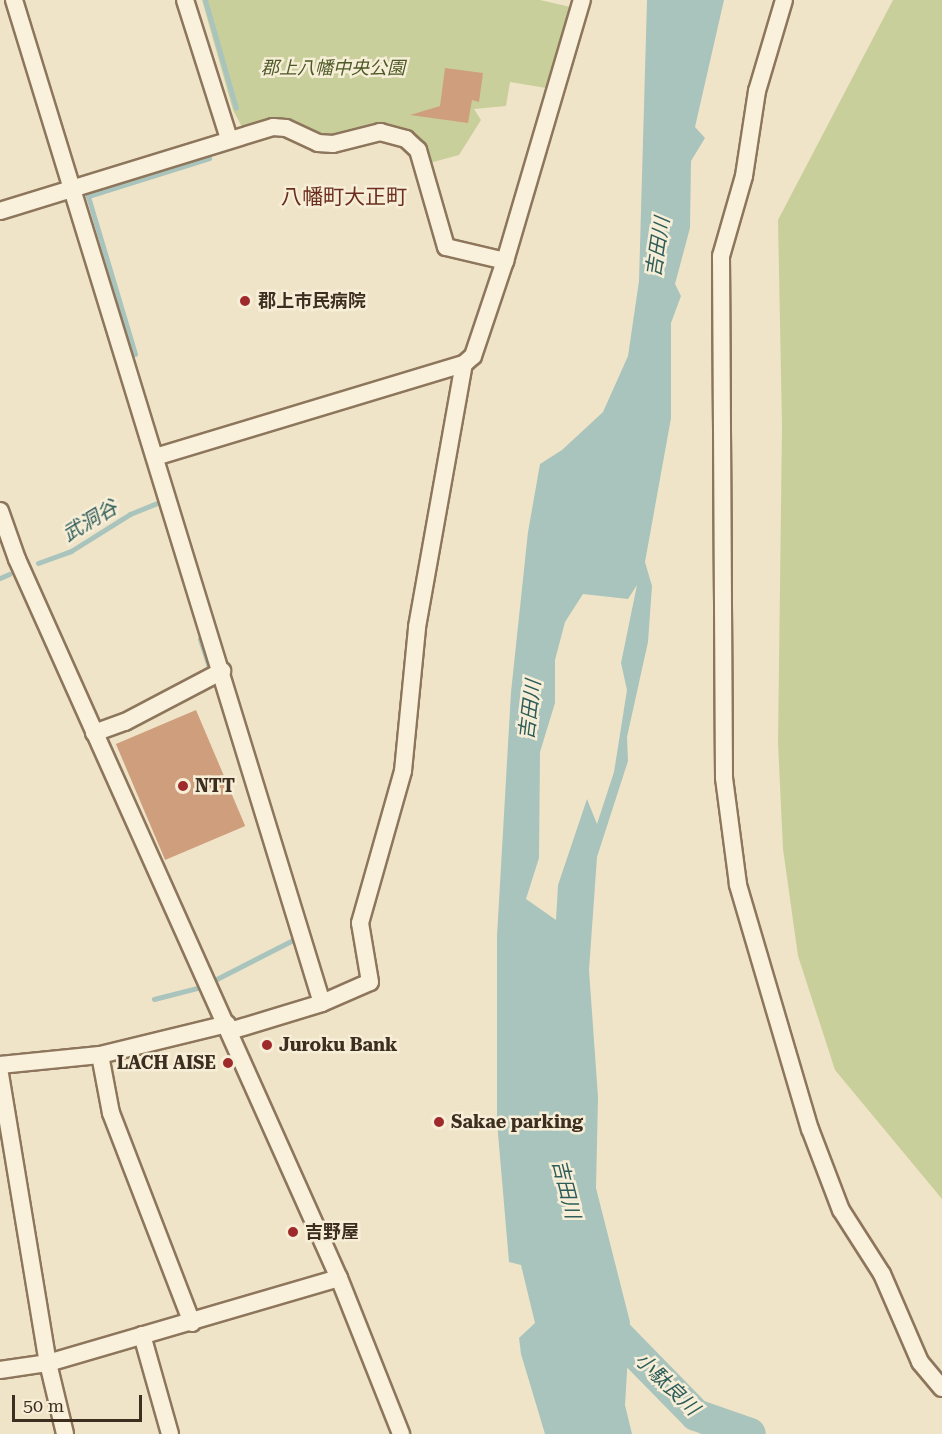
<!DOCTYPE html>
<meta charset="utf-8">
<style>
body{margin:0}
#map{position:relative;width:942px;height:1434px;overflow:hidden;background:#f0e4c8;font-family:"Roboto Serif","Noto Sans JP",serif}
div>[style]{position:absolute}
.green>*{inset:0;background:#c9cf9b}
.water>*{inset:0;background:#a9c4bc}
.stream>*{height:5px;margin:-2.5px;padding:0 2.5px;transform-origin:2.5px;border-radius:2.5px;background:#a9c4bc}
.river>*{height:32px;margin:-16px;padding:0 16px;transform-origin:16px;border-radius:16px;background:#a9c4bc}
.building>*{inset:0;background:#cf9f7d;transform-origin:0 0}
.roads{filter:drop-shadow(2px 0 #8d765c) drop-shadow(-2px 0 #8d765c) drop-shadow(0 2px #8d765c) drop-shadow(0 -2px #8d765c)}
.minor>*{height:16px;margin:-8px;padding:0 8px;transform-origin:8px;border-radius:8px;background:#faf1dc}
.dots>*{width:16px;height:16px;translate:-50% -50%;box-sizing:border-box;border:3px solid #f7eed8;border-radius:50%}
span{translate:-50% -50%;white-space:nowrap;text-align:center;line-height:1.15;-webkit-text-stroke:5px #f7eed8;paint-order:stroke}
.park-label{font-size:18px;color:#4d5a26;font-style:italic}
.poi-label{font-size:18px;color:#3d2e20;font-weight:700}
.left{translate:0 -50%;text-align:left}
.right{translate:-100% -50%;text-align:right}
.water-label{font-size:20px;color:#2f5d5a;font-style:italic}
.quarter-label{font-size:21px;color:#6b2e1e}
.scale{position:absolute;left:12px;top:1395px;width:130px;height:27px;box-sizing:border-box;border:3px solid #3d2e20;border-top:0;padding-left:8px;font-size:18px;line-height:21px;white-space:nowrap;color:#3d2e20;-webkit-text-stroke:4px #f7eed8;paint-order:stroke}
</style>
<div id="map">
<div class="green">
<div style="clip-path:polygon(202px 0,540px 0,575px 8px,552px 89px,510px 82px,506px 106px,474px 109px,481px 120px,459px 155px,426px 164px,416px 139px,394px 127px,376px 127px,334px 136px,274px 120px,242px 127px,233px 110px)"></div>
<div style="clip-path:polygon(893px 0,942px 0,942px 1199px,835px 1070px,798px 956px,783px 849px,778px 743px,782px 426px,778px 220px)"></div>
</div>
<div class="water">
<div style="clip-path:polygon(evenodd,647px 0,724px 0,695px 127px,705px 138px,691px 161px,690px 228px,675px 284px,681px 296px,671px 323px,671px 418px,645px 562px,652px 586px,648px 642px,627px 737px,628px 761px,597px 857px,589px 970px,598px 1097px,596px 1188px,630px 1322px,625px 1405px,632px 1434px,545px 1434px,521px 1354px,519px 1338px,535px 1323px,521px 1265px,509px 1262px,497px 1122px,497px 936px,511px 692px,528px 532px,540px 464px,562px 450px,603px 412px,628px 356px,639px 281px,647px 0,637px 585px,621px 663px,627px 690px,614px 772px,597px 824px,587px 799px,558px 885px,556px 920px,526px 899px,539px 858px,540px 752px,555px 703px,555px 660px,565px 622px,583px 594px,628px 599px,637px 585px)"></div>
</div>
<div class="stream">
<div style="left:205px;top:0;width:112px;rotate:74deg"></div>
<div style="left:135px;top:354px;width:165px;rotate:-106.6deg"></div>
<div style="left:88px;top:196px;width:127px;rotate:-17.4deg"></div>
<div style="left:38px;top:563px;width:35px;rotate:-20deg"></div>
<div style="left:71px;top:551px;width:70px;rotate:-32.1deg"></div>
<div style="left:130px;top:514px;width:29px;rotate:-22deg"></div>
<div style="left:0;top:578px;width:10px;rotate:-24deg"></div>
<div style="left:200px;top:639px;width:28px;rotate:72deg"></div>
<div style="left:154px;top:999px;width:49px;rotate:-14.3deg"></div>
<div style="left:201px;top:987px;width:106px;rotate:-27.1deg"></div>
</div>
<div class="river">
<div style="left:600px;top:1317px;width:137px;rotate:45.6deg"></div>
<div style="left:696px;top:1415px;width:57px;rotate:19.4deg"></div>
</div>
<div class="building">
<div style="clip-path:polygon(445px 68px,483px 73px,479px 102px,472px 100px,468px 123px,410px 115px,440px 106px)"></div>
<div style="left:196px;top:710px;width:126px;height:87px;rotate:67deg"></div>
</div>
<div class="roads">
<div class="minor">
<div style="left:14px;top:0;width:1049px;rotate:72.93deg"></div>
<div style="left:185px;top:0;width:146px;rotate:72.4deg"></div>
<div style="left:784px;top:0;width:95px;rotate:106.5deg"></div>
<div style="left:757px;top:91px;width:86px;rotate:98.7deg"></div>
<div style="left:744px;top:176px;width:83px;rotate:106deg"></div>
<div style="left:721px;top:256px;width:522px;rotate:89.67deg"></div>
<div style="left:724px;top:778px;width:108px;rotate:82.5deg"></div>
<div style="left:738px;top:885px;width:254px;rotate:73.6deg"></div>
<div style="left:810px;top:1129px;width:87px;rotate:69.1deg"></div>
<div style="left:841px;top:1210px;width:76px;rotate:57.4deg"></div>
<div style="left:882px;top:1274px;width:96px;rotate:66.6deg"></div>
<div style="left:920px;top:1362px;width:34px;rotate:50deg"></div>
<div style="left:0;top:211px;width:286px;rotate:-17.1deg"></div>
<div style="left:273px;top:127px;width:13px;rotate:4deg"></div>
<div style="left:286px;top:128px;width:35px;rotate:25deg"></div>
<div style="left:318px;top:143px;width:15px;rotate:4deg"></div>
<div style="left:333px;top:144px;width:49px;rotate:-14.3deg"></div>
<div style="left:380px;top:132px;width:27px;rotate:15deg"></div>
<div style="left:406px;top:139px;width:16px;rotate:43deg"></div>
<div style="left:418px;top:150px;width:101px;rotate:73.9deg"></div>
<div style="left:446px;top:247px;width:61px;rotate:13.3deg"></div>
<div style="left:155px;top:457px;width:323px;rotate:-16.8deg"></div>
<div style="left:0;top:511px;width:51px;rotate:70.5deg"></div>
<div style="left:17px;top:559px;width:788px;rotate:65.88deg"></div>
<div style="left:339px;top:1278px;width:168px;rotate:68.3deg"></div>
<div style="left:94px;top:733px;width:33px;rotate:-20deg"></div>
<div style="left:125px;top:722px;width:110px;rotate:-27.7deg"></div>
<div style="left:230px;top:1031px;width:96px;rotate:-16.9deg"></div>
<div style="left:322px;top:1003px;width:52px;rotate:-23.6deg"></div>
<div style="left:370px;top:982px;width:60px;rotate:-99.6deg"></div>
<div style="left:360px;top:923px;width:158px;rotate:-74.2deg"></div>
<div style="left:403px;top:771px;width:145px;rotate:-84.4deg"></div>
<div style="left:417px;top:627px;width:267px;rotate:-79.9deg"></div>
<div style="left:464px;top:364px;width:12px;rotate:-42deg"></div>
<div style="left:473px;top:356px;width:100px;rotate:-71.4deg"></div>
<div style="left:505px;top:261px;width:272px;rotate:-73.6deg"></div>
<div style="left:100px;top:1055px;width:59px;rotate:79.3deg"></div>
<div style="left:111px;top:1113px;width:225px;rotate:68.9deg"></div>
<div style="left:0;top:1065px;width:100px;rotate:-5.7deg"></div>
<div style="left:100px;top:1055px;width:131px;rotate:-13.7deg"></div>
<div style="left:0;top:1074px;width:293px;rotate:80.6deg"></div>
<div style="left:48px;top:1363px;width:73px;rotate:76.5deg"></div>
<div style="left:142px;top:1335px;width:103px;rotate:74.2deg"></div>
<div style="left:0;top:1370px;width:49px;rotate:-8.3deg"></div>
<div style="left:48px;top:1363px;width:303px;rotate:-16.3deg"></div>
</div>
</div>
<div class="dots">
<div style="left:245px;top:301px;background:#9e2a2b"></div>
<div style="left:183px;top:786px;background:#9e2a2b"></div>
<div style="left:267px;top:1045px;background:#9e2a2b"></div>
<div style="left:228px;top:1063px;background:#9e2a2b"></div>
<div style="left:439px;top:1122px;background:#9e2a2b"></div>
<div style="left:293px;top:1232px;background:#9e2a2b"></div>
</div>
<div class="park-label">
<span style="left:333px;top:68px">郡上八幡中央公園</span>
</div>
<div class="poi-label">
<span class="left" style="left:258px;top:301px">郡上市民病院</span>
<span class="left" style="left:195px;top:786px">NTT</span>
<span class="left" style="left:279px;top:1045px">Juroku Bank</span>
<span class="right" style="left:216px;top:1063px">LACH AISE</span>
<span class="left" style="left:451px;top:1122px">Sakae parking</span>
<span class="left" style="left:305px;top:1232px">吉野屋</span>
</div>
<div class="water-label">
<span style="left:658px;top:247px;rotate:-81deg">吉田川</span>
<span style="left:90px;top:521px;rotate:-31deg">武洞谷</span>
<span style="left:530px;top:710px;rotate:-83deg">吉田川</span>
<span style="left:566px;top:1189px;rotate:76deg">吉田川</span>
<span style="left:667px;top:1384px;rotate:44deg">小駄良川</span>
</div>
<div class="quarter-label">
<span style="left:344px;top:197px">八幡町大正町</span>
</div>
<div class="scale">50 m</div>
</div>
